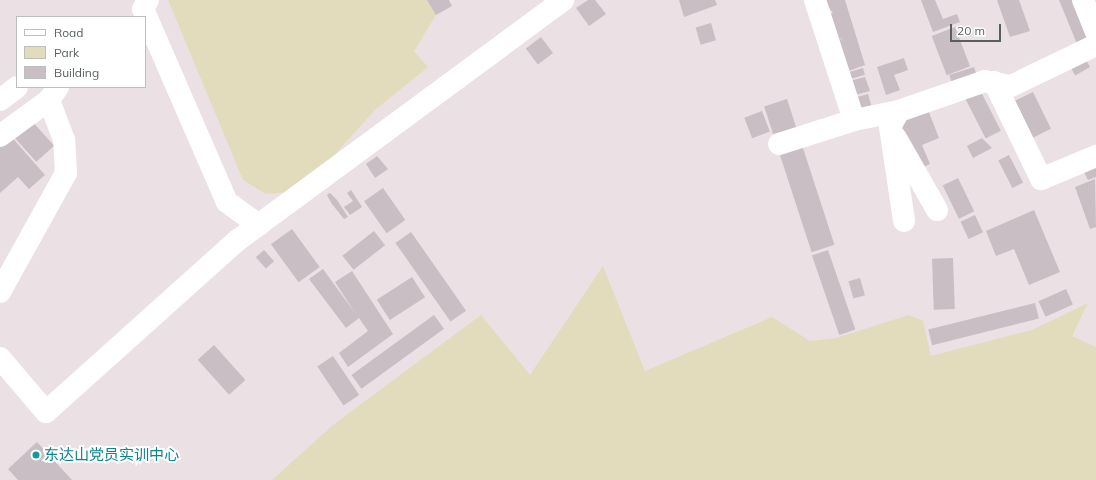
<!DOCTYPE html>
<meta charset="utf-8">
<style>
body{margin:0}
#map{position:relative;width:1096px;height:480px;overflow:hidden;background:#ebe0e4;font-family:Mulish,"Noto Sans SC",sans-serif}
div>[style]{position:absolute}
.green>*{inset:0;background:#e2dcbd}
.building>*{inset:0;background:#c8bec3;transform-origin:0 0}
.minor>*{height:22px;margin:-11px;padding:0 11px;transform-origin:11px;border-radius:11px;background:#fff}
.dots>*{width:11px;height:11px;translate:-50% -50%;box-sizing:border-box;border:2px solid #fff;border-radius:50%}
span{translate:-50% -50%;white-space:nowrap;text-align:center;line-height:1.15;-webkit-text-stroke:4px #fff;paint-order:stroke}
.culture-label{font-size:15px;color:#0d838f}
.left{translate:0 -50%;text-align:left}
.legend{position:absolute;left:16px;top:16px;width:130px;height:72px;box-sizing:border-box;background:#fff;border:1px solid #bdbfbe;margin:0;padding:5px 7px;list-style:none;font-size:12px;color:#59605c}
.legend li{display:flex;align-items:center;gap:8px;height:20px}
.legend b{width:20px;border:1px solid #bdbfbe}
.scale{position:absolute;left:950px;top:24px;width:51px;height:18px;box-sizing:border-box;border:2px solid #59605c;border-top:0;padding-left:5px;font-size:12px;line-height:14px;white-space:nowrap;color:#59605c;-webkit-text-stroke:3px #fff;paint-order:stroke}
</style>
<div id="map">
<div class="green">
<div style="clip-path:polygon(168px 0,427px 0,436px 15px,414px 51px,428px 67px,375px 110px,327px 163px,290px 192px,266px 194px,243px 180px)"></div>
<div style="clip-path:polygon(603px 266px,645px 371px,772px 317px,810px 341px,836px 338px,909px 315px,923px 321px,931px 356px,1032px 330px,1088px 303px,1072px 336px,1096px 347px,1096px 480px,272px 480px,333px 425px,481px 315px,530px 375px)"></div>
</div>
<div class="building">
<div style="clip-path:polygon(427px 0,449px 0,452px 6px,436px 15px)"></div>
<div style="clip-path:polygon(588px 0,595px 0,606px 14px,589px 26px,576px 8px)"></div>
<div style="clip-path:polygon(679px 0,715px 0,717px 5px,684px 17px)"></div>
<div style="clip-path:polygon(823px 0,845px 0,865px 65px,846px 72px,836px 41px,845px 38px,835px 40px,827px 15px,833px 13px)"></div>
<div style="clip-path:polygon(921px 0,935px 0,943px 19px,957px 14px,960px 22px,933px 32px)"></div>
<div style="clip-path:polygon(997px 0,1019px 0,1030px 31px,1010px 37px)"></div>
<div style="clip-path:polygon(1059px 0,1078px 0,1093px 37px,1077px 44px)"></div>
<div style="left:711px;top:23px;width:18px;height:16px;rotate:74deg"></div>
<div style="left:955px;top:27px;width:42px;height:25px;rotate:69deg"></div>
<div style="left:541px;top:37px;width:20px;height:19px;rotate:53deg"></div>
<div style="clip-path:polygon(904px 58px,908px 70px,894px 75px,900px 90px,886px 95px,877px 67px)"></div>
<div style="left:1086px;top:60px;width:8px;height:17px;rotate:60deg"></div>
<div style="left:974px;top:67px;width:9px;height:26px;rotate:72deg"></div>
<div style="left:863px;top:68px;width:7px;height:16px;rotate:74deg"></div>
<div style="clip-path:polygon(865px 77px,870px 91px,855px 95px,850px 81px)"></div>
<div style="left:979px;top:88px;width:48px;height:17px;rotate:63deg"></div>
<div style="left:1033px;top:92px;width:41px;height:27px;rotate:64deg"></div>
<div style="left:868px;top:94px;width:15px;height:13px;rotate:74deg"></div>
<div style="left:787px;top:99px;width:32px;height:24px;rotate:72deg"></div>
<div style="clip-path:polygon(928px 110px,939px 138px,922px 145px,930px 164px,919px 169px,900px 121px)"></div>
<div style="left:762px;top:111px;width:22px;height:19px;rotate:69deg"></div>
<div style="left:30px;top:119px;width:36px;height:24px;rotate:48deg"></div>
<div style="clip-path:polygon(9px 134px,45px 175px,29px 189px,18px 177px,0 193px,0 142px)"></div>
<div style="clip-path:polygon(982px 138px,992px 148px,973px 158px,967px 146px)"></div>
<div style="left:802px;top:145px;width:105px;height:24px;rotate:72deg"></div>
<div style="left:1009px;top:155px;width:31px;height:12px;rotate:63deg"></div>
<div style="clip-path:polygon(377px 156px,388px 169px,375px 178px,366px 164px)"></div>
<div style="clip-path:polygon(1096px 165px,1096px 177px,1088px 180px,1083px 170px)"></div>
<div style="left:958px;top:178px;width:37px;height:17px;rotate:64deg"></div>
<div style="clip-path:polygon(1095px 179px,1096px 227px,1090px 229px,1075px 187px)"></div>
<div style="left:383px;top:188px;width:39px;height:23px;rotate:55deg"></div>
<div style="clip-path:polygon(351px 190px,362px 207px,350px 215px,344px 207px,353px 201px,347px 193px)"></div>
<div style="clip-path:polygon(330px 193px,337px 200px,348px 217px,344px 219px,332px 204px,327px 195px)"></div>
<div style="clip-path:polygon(1034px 210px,1060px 272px,1029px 285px,1014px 249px,996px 256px,986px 231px)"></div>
<div style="left:975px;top:215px;width:19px;height:16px;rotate:65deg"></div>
<div style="left:292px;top:229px;width:47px;height:26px;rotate:54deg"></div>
<div style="left:374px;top:231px;width:18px;height:40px;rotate:52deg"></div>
<div style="left:411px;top:232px;width:96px;height:19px;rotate:55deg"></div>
<div style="left:264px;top:250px;width:15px;height:11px;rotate:48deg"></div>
<div style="left:828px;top:250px;width:84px;height:17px;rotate:71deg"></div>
<div style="left:953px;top:258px;width:51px;height:21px;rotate:88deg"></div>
<div style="clip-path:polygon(323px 269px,355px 313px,335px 282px,352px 271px,393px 334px,348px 367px,339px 353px,368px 331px,359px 318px,346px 328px,309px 279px)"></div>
<div style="left:412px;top:277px;width:24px;height:42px;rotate:57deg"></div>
<div style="left:860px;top:278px;width:18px;height:12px;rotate:74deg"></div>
<div style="left:1066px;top:289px;width:17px;height:30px;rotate:66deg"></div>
<div style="left:1035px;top:303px;width:16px;height:110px;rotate:76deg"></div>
<div style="left:434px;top:315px;width:17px;height:102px;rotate:54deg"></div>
<div style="left:214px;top:345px;width:47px;height:22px;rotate:48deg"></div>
<div style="left:333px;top:356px;width:47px;height:19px;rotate:56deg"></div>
<div style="clip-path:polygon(37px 442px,72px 480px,18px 480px,8px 469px)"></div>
</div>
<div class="minor">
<div style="left:148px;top:0;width:10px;rotate:119deg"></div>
<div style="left:143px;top:9px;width:210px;rotate:66.5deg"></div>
<div style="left:227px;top:202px;width:39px;rotate:36deg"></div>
<div style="left:815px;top:0;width:126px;rotate:72deg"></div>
<div style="left:854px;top:120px;width:46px;rotate:-11.3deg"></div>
<div style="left:899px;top:111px;width:91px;rotate:-19.2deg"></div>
<div style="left:985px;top:81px;width:26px;rotate:11deg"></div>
<div style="left:1011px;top:86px;width:94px;rotate:-25.8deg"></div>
<div style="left:1083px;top:0;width:35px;rotate:68deg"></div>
<div style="left:994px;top:82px;width:108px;rotate:64.1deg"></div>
<div style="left:1041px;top:179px;width:60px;rotate:-22.7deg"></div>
<div style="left:0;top:100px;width:21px;rotate:-37deg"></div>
<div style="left:899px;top:111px;width:18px;rotate:119deg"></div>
<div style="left:890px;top:127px;width:95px;rotate:81.5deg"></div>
<div style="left:0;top:136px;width:61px;rotate:-36.3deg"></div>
<div style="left:896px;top:138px;width:83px;rotate:60.3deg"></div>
<div style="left:779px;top:144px;width:79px;rotate:-17.7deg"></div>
<div style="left:0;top:292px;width:136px;rotate:-61deg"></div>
<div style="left:66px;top:173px;width:33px;rotate:-93deg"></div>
<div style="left:64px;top:140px;width:43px;rotate:-110.6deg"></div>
<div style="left:49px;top:100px;width:16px;rotate:-55deg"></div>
<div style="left:0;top:358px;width:71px;rotate:49.6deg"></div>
<div style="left:46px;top:412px;width:258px;rotate:-41.9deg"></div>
<div style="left:238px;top:240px;width:404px;rotate:-36.4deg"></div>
</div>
<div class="dots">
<div style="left:36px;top:455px;background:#0f9aa8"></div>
</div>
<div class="culture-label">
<span class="left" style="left:44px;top:455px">东达山党员实训中心</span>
</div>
<ul class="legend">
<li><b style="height:5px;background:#fff"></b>Road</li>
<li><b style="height:11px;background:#e2dcbd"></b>Park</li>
<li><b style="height:11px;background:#c8bec3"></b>Building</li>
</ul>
<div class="scale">20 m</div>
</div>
